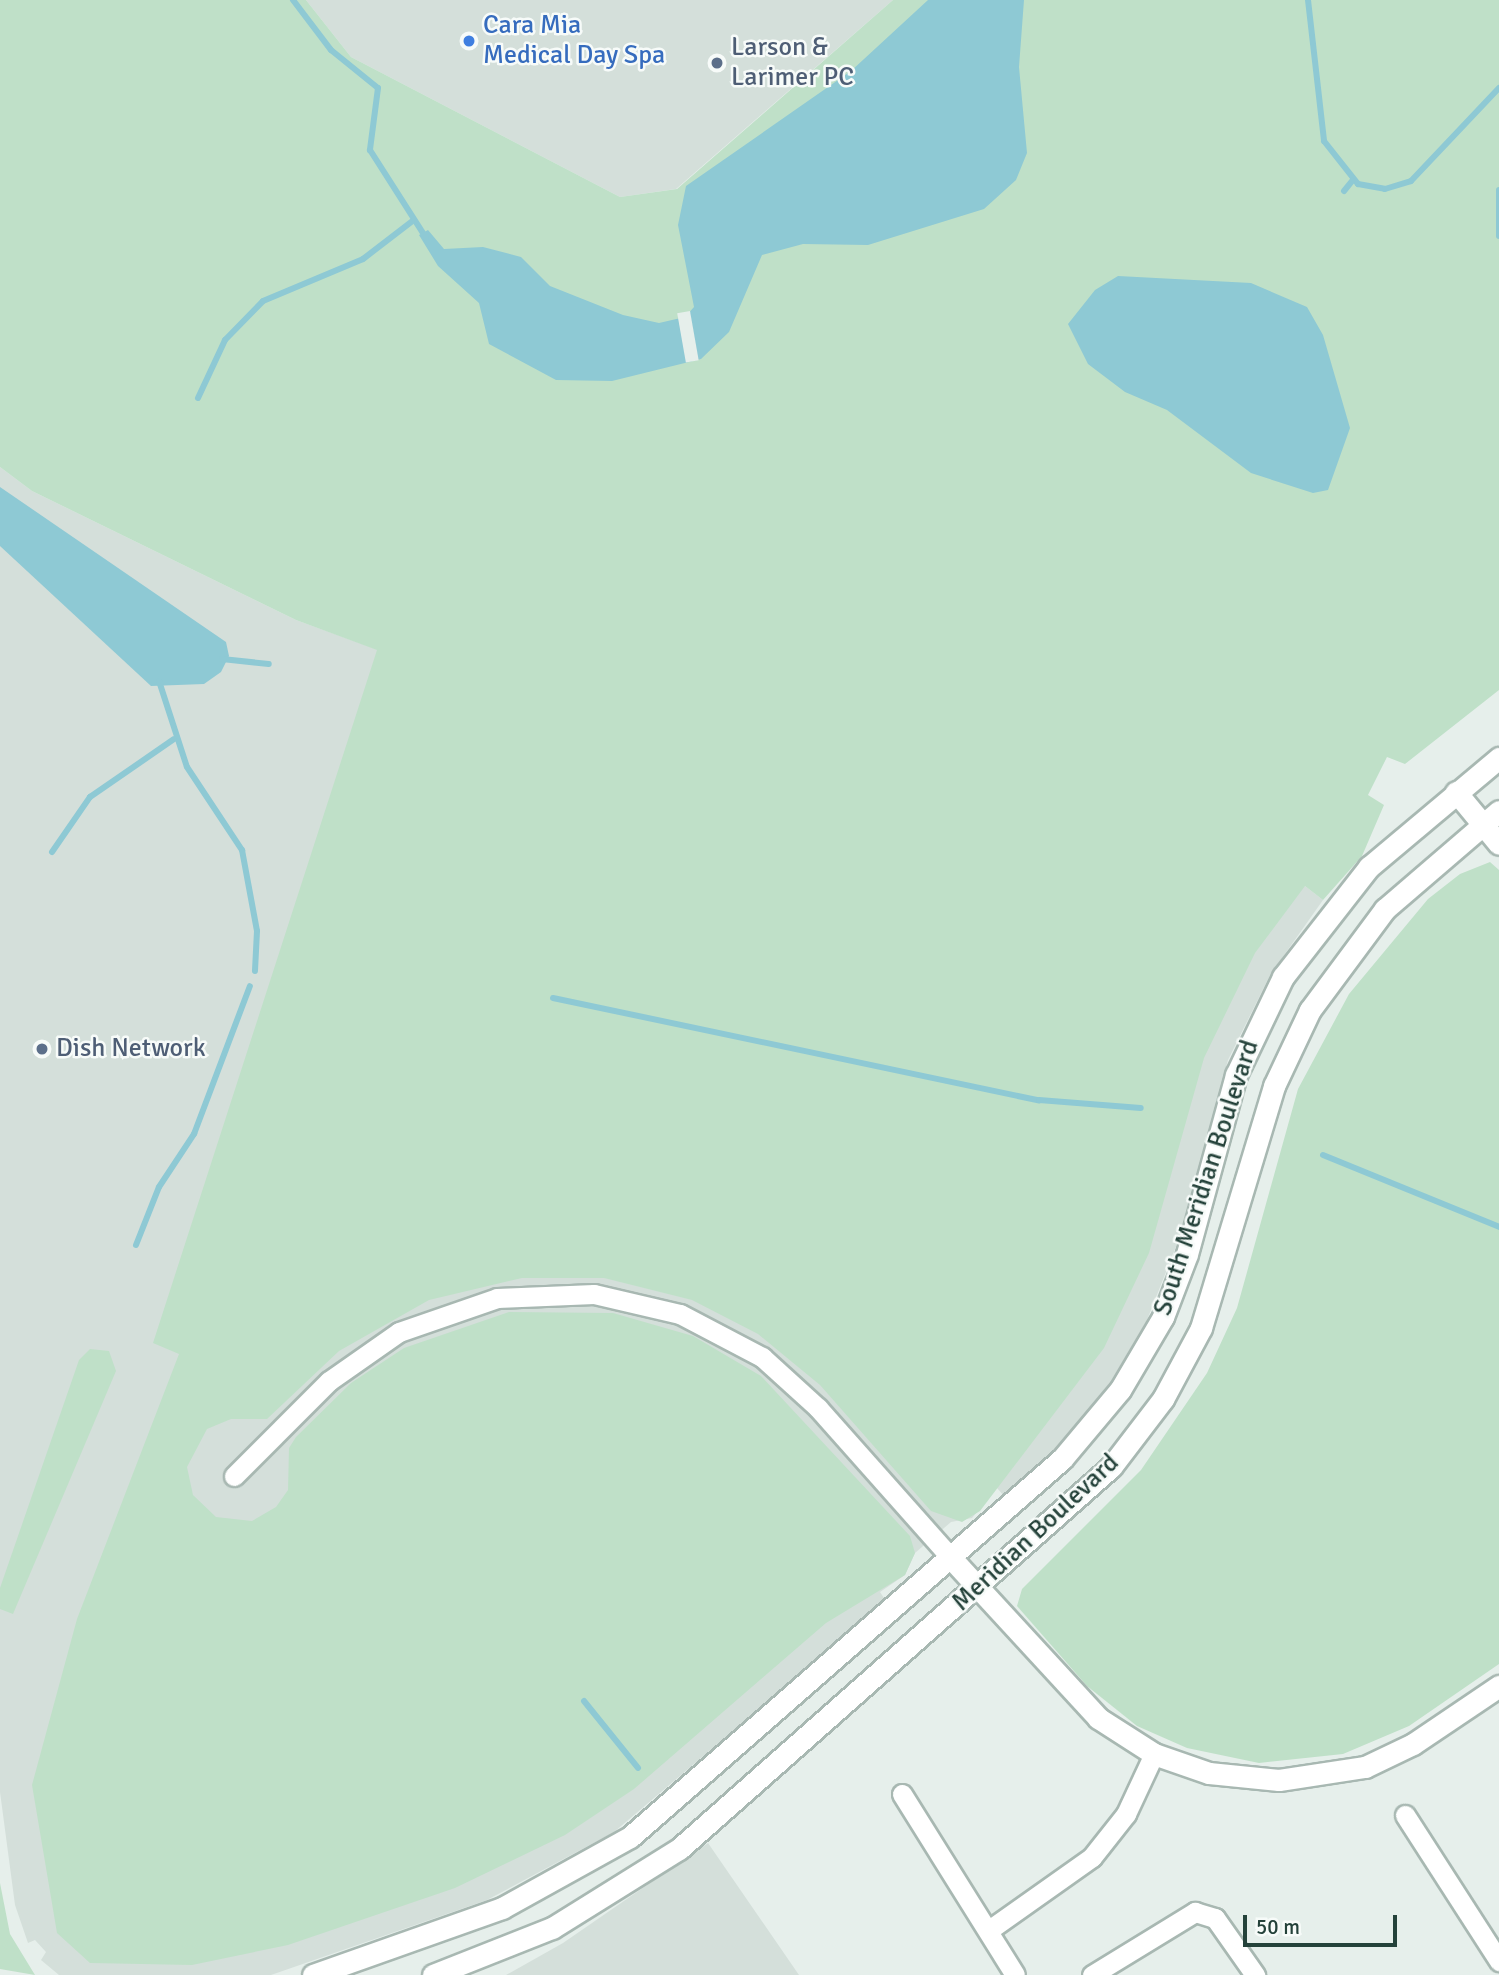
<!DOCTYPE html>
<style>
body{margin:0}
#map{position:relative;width:1499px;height:1975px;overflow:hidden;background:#e6efeb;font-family:Signika,sans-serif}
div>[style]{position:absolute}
.built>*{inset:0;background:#d4dfda}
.green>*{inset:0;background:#bfe0c8}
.water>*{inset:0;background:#8ec9d4}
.pier>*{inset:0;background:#e6efeb;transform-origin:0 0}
.stream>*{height:6px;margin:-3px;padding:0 3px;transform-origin:3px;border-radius:3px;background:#8ec9d4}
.roads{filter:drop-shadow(2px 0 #a8b8b2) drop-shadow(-2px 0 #a8b8b2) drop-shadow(0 2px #a8b8b2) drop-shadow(0 -2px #a8b8b2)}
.minor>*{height:19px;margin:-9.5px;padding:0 9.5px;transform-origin:9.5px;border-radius:9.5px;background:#fff}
.tertiary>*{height:21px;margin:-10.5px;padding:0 10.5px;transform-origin:10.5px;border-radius:10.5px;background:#fff}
.secondary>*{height:21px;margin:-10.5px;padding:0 10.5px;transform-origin:10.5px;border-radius:10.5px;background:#fff}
.dots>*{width:19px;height:19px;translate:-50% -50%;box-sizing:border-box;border:4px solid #f7fbf9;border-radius:50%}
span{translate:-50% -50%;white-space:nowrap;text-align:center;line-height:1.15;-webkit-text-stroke:5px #f7fbf9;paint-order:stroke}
.shop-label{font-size:26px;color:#366cbe}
.left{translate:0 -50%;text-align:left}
.service-label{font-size:26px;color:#4e5e75}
.street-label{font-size:26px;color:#24423a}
.scale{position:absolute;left:1243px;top:1915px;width:154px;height:32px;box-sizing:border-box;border:4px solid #24423a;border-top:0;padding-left:9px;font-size:21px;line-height:24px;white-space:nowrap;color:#24423a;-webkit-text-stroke:5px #f7fbf9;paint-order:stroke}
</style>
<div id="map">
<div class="built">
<div style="clip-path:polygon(306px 0,893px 0,676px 189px,620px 197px,351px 57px)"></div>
<div style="clip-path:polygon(0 467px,32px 491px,296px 620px,489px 690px,1305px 886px,1323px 900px,1270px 975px,1228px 1060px,1177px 1244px,1147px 1320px,1111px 1381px,1061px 1443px,1004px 1496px,997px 1488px,972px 1518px,951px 1522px,915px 1553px,905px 1575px,880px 1592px,886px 1601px,614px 1832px,487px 1900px,271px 1975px,59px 1975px,41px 1960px,46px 1952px,35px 1940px,28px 1943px,15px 1905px,0 1792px)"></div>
<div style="clip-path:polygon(708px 1843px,799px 1975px,506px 1975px,563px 1943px)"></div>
</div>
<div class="green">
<div style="clip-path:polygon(0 0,306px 0,351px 57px,620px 197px,677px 189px,893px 0,1499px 0,1499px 690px,1405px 764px,1387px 757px,1368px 795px,1384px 805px,1362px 856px,1323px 900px,1305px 886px,1255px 953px,1204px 1058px,1149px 1253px,1104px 1348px,980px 1511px,962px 1522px,931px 1511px,820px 1385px,758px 1334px,692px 1300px,604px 1278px,522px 1278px,429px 1300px,339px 1351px,267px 1419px,231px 1419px,207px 1429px,187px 1467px,193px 1495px,216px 1517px,252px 1521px,276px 1507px,288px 1490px,289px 1448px,296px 1437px,351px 1383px,404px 1348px,509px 1312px,613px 1313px,693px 1336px,761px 1376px,910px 1536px,915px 1553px,905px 1575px,826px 1623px,634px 1789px,565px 1835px,455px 1888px,288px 1945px,192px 1965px,90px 1963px,57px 1933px,32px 1785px,77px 1619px,179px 1354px,153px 1343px,377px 650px,296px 620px,32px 491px,0 467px)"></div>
<div style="clip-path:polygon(1490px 862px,1499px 870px,1499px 1664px,1409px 1726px,1343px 1754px,1259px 1763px,1187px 1748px,1137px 1726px,1087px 1686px,1017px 1606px,1022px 1589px,1141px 1470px,1207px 1373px,1237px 1308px,1298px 1089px,1349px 994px,1428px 899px,1460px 874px)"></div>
<div style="clip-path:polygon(90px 1349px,109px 1351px,116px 1371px,13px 1614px,0 1609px,0 1588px,79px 1360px)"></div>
<div style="clip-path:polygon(0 1883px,10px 1934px,35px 1975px,0 1969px)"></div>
</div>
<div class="water">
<div style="clip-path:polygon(928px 0,1024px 0,1019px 67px,1027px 153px,1016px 180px,984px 209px,868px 245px,803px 244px,762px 255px,729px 332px,701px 359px,612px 381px,556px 380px,489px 344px,479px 303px,438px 266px,419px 235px,428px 230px,444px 249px,483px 247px,521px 257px,550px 286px,623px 315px,659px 323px,685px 317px,694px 307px,678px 225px,686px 186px,851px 71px)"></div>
<div style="clip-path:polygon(1118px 276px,1251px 283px,1307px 307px,1323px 335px,1350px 428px,1328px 490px,1313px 493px,1251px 473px,1167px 410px,1125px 392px,1088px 364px,1068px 324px,1095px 290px)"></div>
<div style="clip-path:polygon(0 487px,226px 642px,229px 656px,221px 672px,204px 684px,151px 686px,0 546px)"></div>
</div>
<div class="pier">
<div style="left:690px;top:311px;width:50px;height:13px;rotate:80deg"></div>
</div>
<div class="stream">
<div style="left:293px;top:0;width:63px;rotate:52.8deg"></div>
<div style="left:331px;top:50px;width:60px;rotate:39deg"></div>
<div style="left:378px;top:88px;width:63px;rotate:97.4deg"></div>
<div style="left:370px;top:150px;width:104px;rotate:57.5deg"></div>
<div style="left:1308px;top:0;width:142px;rotate:83.5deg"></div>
<div style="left:1324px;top:141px;width:55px;rotate:51.7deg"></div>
<div style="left:1358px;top:184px;width:27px;rotate:10deg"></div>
<div style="left:1385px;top:189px;width:27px;rotate:-17deg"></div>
<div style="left:1411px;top:181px;width:128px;rotate:-46.6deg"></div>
<div style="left:1499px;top:190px;width:46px;rotate:90deg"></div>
<div style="left:1344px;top:191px;width:13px;rotate:-51deg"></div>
<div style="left:198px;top:398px;width:64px;rotate:-65deg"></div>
<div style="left:225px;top:340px;width:54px;rotate:-45.7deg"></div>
<div style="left:263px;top:301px;width:108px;rotate:-22.8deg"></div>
<div style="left:363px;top:259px;width:61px;rotate:-37.6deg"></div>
<div style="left:222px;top:659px;width:47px;rotate:6.1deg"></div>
<div style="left:159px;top:681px;width:90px;rotate:72deg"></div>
<div style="left:187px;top:767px;width:100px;rotate:56.5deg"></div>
<div style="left:242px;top:850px;width:82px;rotate:79.5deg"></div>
<div style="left:257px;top:931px;width:40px;rotate:92.9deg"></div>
<div style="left:52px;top:852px;width:67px;rotate:-55.4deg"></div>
<div style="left:90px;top:797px;width:102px;rotate:-34.6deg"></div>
<div style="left:553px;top:998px;width:497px;rotate:11.9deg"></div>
<div style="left:1039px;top:1100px;width:102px;rotate:4.5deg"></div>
<div style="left:1323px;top:1155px;width:190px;rotate:22.2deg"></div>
<div style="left:136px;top:1245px;width:62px;rotate:-68.4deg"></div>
<div style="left:159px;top:1187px;width:64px;rotate:-56.6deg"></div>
<div style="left:194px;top:1134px;width:158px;rotate:-69.3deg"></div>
<div style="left:584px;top:1701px;width:86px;rotate:51.1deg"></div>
</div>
<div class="roads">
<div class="minor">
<div style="left:234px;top:1476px;width:134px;rotate:-45deg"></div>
<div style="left:329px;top:1381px;width:85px;rotate:-35deg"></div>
<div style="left:399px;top:1332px;width:104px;rotate:-19.1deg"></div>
<div style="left:497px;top:1298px;width:97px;rotate:-2.4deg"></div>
<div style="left:594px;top:1294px;width:88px;rotate:13.1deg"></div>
<div style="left:680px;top:1314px;width:93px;rotate:27.7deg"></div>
<div style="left:762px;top:1357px;width:76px;rotate:42.3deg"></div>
<div style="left:818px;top:1408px;width:202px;rotate:48.4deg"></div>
<div style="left:902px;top:1794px;width:213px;rotate:58deg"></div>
<div style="left:1405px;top:1815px;width:174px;rotate:57.2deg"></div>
<div style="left:989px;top:1930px;width:126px;rotate:-35.3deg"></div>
<div style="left:1092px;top:1857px;width:55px;rotate:-51.7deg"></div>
<div style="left:1126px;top:1814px;width:66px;rotate:-65deg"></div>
<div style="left:1092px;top:1975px;width:121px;rotate:-31.5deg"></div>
<div style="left:1195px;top:1912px;width:21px;rotate:17deg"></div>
<div style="left:1215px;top:1918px;width:70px;rotate:54.9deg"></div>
</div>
<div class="tertiary">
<div style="left:1456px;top:792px;width:67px;rotate:50.4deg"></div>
<div style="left:952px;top:1559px;width:216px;rotate:47.4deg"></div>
<div style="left:1098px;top:1718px;width:67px;rotate:32.7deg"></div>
<div style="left:1154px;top:1754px;width:58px;rotate:19.1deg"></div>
<div style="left:1209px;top:1773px;width:70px;rotate:5.7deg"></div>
<div style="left:1279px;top:1780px;width:87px;rotate:-8.6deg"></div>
<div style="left:1365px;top:1767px;width:53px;rotate:-25.6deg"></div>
<div style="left:1413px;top:1744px;width:104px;rotate:-34deg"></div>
</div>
<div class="secondary">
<div style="left:313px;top:1975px;width:201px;rotate:-19.5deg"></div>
<div style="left:502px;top:1908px;width:146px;rotate:-29deg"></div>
<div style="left:630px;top:1837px;width:574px;rotate:-41.19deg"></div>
<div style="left:1062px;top:1459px;width:90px;rotate:-50deg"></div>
<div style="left:1120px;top:1390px;width:85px;rotate:-59.5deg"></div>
<div style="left:1163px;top:1317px;width:67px;rotate:-69.1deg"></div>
<div style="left:1187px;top:1254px;width:186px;rotate:-74.7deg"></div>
<div style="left:1236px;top:1075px;width:109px;rotate:-64.4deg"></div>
<div style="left:1283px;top:977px;width:140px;rotate:-52deg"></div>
<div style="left:1369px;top:867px;width:170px;rotate:-40deg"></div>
<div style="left:433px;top:1975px;width:128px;rotate:-21.6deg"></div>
<div style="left:552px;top:1928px;width:150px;rotate:-31.9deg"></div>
<div style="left:679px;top:1849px;width:577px;rotate:-41.49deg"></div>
<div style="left:1111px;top:1467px;width:86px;rotate:-52.6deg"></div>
<div style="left:1163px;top:1399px;width:81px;rotate:-61.8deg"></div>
<div style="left:1201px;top:1328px;width:253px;rotate:-73.2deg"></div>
<div style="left:1274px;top:1086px;width:84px;rotate:-64.7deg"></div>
<div style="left:1310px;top:1010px;width:126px;rotate:-53.4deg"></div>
<div style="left:1385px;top:909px;width:150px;rotate:-40.7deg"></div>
</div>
</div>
<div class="dots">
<div style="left:469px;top:41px;background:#3f7fe0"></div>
<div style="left:717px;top:63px;background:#5c6f8a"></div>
<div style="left:42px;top:1049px;background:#5c6f8a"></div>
</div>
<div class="shop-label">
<span class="left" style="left:483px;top:41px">Cara Mia<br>Medical Day Spa</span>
</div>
<div class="service-label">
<span class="left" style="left:731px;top:63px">Larson &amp;<br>Larimer PC</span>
<span class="left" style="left:56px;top:1049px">Dish Network</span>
</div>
<div class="street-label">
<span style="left:1207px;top:1178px;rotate:-72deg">South Meridian Boulevard</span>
<span style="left:1036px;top:1533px;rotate:-43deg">Meridian Boulevard</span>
</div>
<div class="scale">50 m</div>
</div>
